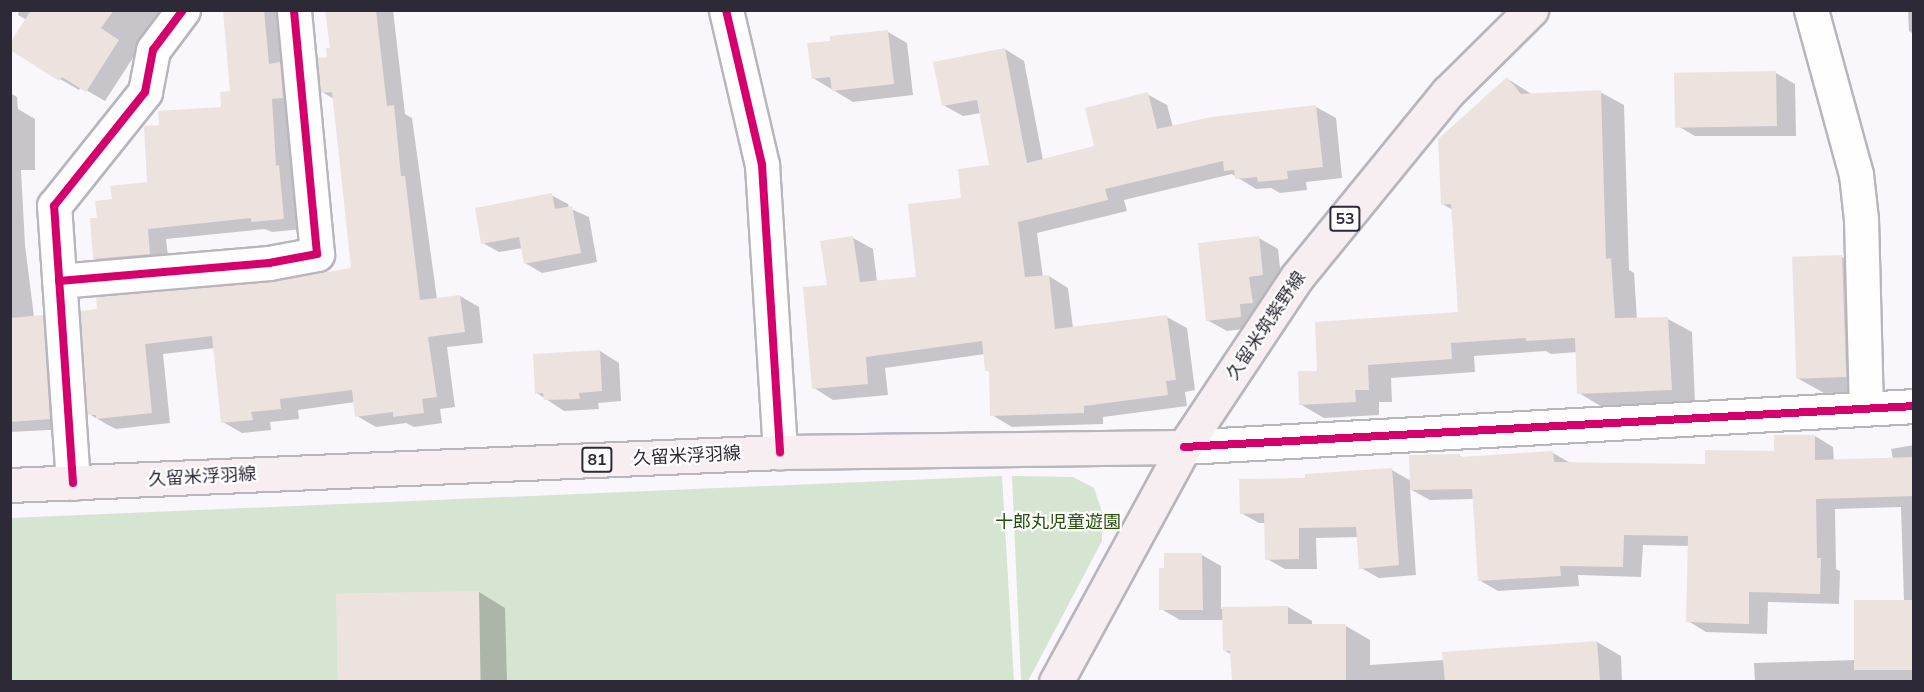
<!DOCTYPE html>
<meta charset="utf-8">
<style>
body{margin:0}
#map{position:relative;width:1924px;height:692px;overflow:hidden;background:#f9f7fc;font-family:"Nunito Sans","Noto Sans JP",sans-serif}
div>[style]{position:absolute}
.green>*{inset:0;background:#d6e4d2}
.shadow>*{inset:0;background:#0003}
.building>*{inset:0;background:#ece3df;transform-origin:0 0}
.roads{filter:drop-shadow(2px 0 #b8b5bd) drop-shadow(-2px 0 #b8b5bd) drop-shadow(0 2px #b8b5bd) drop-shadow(0 -2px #b8b5bd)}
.minor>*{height:33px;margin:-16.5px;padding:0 16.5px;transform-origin:16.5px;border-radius:16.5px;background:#fefeff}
.major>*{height:33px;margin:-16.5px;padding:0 16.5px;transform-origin:16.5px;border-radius:16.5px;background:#f6eef1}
.cycleway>*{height:8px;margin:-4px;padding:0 4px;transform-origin:4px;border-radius:4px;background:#d6006c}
span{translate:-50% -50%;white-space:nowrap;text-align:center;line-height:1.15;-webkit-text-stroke:4.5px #fff;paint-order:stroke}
.shield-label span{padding:2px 4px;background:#fff;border:2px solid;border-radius:4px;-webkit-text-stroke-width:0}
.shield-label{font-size:16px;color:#2e2936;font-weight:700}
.street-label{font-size:18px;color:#2e2936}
.park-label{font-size:18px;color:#24500d}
.frame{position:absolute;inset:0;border:12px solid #2e2936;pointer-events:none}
</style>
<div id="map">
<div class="green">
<div style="clip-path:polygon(1002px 476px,1014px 681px,11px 681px,10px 518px)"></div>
<div style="clip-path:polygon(1012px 476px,1073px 477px,1094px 488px,1102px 512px,1102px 541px,1028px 681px,1021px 681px)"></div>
</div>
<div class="shadow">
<div style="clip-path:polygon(19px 10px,164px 10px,105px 101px,81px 87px,79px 90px,60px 79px,27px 20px,18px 15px)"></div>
<div style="clip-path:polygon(224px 10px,282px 10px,303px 229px,272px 232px,265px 229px,166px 239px,169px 265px,114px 269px,94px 258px,99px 219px,114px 200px,149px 183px,160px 126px,223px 109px,232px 93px)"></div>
<div style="clip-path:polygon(327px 10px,393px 10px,405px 114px,412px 118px,437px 299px,460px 296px,479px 307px,483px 343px,447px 347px,455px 407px,440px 409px,442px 423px,414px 427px,406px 423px,376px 427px,357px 416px,355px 402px,298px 410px,299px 419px,270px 422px,271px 430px,242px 433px,223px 422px,215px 348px,163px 354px,170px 423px,116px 429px,108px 425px,89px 414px,82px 312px,352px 269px,334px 99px,322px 92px,332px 49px)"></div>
<div style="clip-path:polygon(1908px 10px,1914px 10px,1914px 34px,1909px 31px)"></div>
<div style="clip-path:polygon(888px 32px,907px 43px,913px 95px,853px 102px,813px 78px)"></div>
<div style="clip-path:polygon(1005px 49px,1024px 61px,1043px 160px,1096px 148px,1147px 94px,1167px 105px,1173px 127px,1316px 107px,1336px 118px,1342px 178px,1306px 182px,1307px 190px,1280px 193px,1271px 188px,1256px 189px,1232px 174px,1124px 200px,1127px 211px,1037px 233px,1043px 277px,1049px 276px,1068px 288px,1073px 328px,1167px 317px,1187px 328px,1195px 390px,1185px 392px,1187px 406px,1103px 417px,1103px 424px,1012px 427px,992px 415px,991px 373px,987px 370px,985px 354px,885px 368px,888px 395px,833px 400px,814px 388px,829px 286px,853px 238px,873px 249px,877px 282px,917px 278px,963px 199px,991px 166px,981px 113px,963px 116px,943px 105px)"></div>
<div style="clip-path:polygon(1776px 73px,1795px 84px,1796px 136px,1695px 136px,1676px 125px)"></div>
<div style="clip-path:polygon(1508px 79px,1533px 95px,1600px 92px,1624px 105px,1629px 270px,1634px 273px,1637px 319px,1668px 319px,1692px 332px,1695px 403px,1602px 407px,1579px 393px,1577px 352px,1551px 354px,1546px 351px,1474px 356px,1475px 372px,1391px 378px,1392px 402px,1379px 402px,1379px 415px,1324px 418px,1300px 404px,1318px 372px,1460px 313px,1453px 210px,1442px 204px)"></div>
<div style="clip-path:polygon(10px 93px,17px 97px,18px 109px,35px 119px,35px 170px,21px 170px,25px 245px,34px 317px,42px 316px,61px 327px,68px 429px,10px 432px)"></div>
<div style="clip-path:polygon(551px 195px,568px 204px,569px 208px,589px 217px,597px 262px,542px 273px,525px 263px,523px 248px,499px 252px,483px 243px)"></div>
<div style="clip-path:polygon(1259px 238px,1278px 249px,1282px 286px,1268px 287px,1271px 314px,1260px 327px,1227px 331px,1207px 320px)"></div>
<div style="clip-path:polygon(1842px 257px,1868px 272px,1873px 392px,1824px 393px,1797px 378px)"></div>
<div style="clip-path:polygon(600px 351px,619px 363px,621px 401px,598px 403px,599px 409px,564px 411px,537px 393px)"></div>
<div style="clip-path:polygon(1815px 436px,1833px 447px,1834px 461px,1893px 459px,1891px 449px,1914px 445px,1914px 682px,1755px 682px,1754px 663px,1856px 660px,1904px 602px,1901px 507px,1835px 509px,1836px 569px,1840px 571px,1839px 604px,1768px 602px,1767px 634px,1706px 632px,1688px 621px,1689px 546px,1643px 545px,1641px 577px,1578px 575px,1579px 586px,1498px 591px,1479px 580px,1474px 499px,1430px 500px,1410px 489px,1416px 575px,1379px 578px,1361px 568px,1358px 537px,1316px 538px,1317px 569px,1285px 569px,1267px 559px,1266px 523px,1259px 523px,1241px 513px,1306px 480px,1392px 470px,1411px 481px,1460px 456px,1464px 458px,1553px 453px,1572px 464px,1706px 465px,1775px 452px)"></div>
<div style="clip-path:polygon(1202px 555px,1221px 566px,1221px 609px,1288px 607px,1312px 621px,1312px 626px,1346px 626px,1370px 640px,1370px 665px,1444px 660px,1597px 642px,1621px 656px,1622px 682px,1233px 682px,1231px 654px,1225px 651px,1224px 620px,1180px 620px,1161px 609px)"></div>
<div style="clip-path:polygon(479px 592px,505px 608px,507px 682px,340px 682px,338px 595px)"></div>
</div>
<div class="building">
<div style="clip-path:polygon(31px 10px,114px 10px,101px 28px,119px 40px,86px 92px,62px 77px,59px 81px,10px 50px,10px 43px)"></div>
<div style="clip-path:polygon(223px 10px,264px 10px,269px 64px,280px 62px,283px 98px,272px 99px,276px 166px,279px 165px,284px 219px,251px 222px,251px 218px,148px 229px,150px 254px,93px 259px,90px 218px,97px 218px,95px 201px,112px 199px,110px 186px,147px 182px,144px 126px,159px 125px,158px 111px,221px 107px,220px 92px,230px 91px)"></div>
<div style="clip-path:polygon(325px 10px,376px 10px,387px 106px,394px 105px,401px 176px,405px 176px,420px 300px,460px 295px,465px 332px,428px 337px,437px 397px,422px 399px,424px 413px,393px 417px,393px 412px,355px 417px,352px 390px,280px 399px,281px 409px,251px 412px,253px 420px,221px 423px,212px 336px,145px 344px,152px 413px,96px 419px,96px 415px,87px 415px,80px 311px,97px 309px,96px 297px,271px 282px,351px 268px,332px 92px,321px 93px,317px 58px,327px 57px,326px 48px,330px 48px)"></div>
<div style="clip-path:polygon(888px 30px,894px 84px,832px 91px,830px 77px,812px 79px,807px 43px,830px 41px,830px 36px)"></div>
<div style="clip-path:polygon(1005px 48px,1027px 163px,1094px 146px,1085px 108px,1148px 92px,1157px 129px,1211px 117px,1316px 105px,1323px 167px,1287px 171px,1288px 179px,1258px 182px,1257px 177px,1235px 179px,1234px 170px,1224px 171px,1223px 161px,1105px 189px,1108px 200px,1018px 222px,1025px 277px,1049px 275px,1055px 329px,1167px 315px,1176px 380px,1166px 381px,1168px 395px,1084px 406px,1084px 413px,990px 416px,989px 371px,985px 371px,982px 341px,866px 357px,868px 384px,812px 389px,803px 287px,827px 285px,820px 241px,853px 236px,860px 282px,916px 277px,908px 204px,961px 198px,958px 169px,989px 165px,977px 100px,942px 106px,933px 62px)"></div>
<div style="left:1776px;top:71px;width:55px;height:102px;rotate:89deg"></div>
<div style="clip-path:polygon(1507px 77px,1521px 94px,1601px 90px,1606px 259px,1611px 258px,1615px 318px,1668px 317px,1672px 390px,1577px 394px,1575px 338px,1526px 341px,1526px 338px,1451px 343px,1452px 359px,1368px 365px,1369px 390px,1355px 390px,1356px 402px,1299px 405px,1298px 371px,1317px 371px,1315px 322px,1458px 312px,1451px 204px,1441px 205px,1438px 139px)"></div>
<div style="clip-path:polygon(552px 193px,555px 209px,572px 206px,581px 253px,524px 264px,519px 237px,481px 244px,475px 208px)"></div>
<div style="clip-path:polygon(1259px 236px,1263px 275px,1249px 277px,1253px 303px,1240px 304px,1241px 317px,1206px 321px,1198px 243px)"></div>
<div style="left:1842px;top:255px;width:122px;height:50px;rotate:88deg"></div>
<div style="clip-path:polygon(43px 315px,50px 419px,10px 422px,10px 318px)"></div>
<div style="clip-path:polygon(600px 350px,602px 391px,579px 393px,580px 399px,544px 400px,543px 393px,535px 394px,533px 354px)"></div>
<div style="clip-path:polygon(1774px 435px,1815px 435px,1815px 460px,1914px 457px,1914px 496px,1816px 499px,1817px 558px,1821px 558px,1820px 594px,1749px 592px,1749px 624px,1686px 622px,1688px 536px,1624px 535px,1623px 567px,1560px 566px,1561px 576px,1478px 581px,1472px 489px,1410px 490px,1409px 455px,1460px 454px,1460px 457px,1553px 451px,1554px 462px,1705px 464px,1705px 450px,1774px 451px)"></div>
<div style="clip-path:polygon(1392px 468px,1399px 565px,1359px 569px,1356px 527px,1299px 528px,1299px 559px,1265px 560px,1264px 513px,1240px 514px,1239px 479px,1305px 478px,1305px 474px)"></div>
<div style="clip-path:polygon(1164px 553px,1202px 553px,1203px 610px,1159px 610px,1159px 568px,1164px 568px)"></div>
<div style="left:479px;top:591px;width:90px;height:143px;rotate:89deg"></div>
<div style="left:1854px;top:600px;width:60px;height:70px"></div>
<div style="clip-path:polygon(1288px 606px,1288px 624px,1346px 624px,1346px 681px,1232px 681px,1230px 651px,1223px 651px,1222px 607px)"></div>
<div style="clip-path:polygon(1597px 641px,1600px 681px,1445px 681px,1442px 652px)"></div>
</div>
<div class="roads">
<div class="minor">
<div style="left:726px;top:10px;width:159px;rotate:76.9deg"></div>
<div style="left:762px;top:165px;width:288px;rotate:86.4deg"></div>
<div style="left:1811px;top:10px;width:170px;rotate:74.7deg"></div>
<div style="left:1856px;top:174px;width:45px;rotate:83.7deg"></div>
<div style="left:1861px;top:219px;width:189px;rotate:88.5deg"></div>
<div style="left:59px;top:281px;width:211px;rotate:-4.9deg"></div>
<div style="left:269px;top:263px;width:49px;rotate:-10.6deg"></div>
<div style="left:317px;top:254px;width:245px;rotate:-95.4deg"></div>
<div style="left:1184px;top:447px;width:731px;rotate:-3.21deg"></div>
<div style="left:73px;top:483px;width:278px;rotate:-93.9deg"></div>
<div style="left:54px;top:206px;width:146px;rotate:-51.4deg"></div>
<div style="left:145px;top:92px;width:43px;rotate:-79.2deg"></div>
<div style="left:153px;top:50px;width:50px;rotate:-53.1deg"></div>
</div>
<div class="major">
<div style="left:10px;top:485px;width:771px;rotate:-2.45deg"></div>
<div style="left:780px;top:452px;width:404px;rotate:-0.7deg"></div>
<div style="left:1056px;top:682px;width:268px;rotate:-61.4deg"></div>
<div style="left:1184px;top:447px;width:204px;rotate:-56.4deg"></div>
<div style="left:1297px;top:277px;width:239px;rotate:-50.8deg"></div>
<div style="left:1448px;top:92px;width:117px;rotate:-44.7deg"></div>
</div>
</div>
<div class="cycleway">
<div style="left:726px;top:10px;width:159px;rotate:76.9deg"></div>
<div style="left:762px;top:165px;width:288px;rotate:86.4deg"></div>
<div style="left:59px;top:281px;width:211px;rotate:-4.9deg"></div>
<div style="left:269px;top:263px;width:49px;rotate:-10.6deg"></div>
<div style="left:317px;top:254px;width:245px;rotate:-95.4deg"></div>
<div style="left:1184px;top:447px;width:731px;rotate:-3.21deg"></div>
<div style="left:73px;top:483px;width:278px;rotate:-93.9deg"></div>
<div style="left:54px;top:206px;width:146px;rotate:-51.4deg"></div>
<div style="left:145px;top:92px;width:43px;rotate:-79.2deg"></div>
<div style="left:153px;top:50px;width:50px;rotate:-53.1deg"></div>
</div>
<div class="shield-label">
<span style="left:1345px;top:219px">53</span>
<span style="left:597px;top:460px">81</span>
</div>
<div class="street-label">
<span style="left:1266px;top:326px;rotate:-56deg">久留米筑紫野線</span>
<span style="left:687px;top:456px;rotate:-3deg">久留米浮羽線</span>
<span style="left:202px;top:477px;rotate:-3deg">久留米浮羽線</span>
</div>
<div class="park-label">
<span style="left:1058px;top:522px">十郎丸児童遊園</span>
</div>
<div class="frame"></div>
</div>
